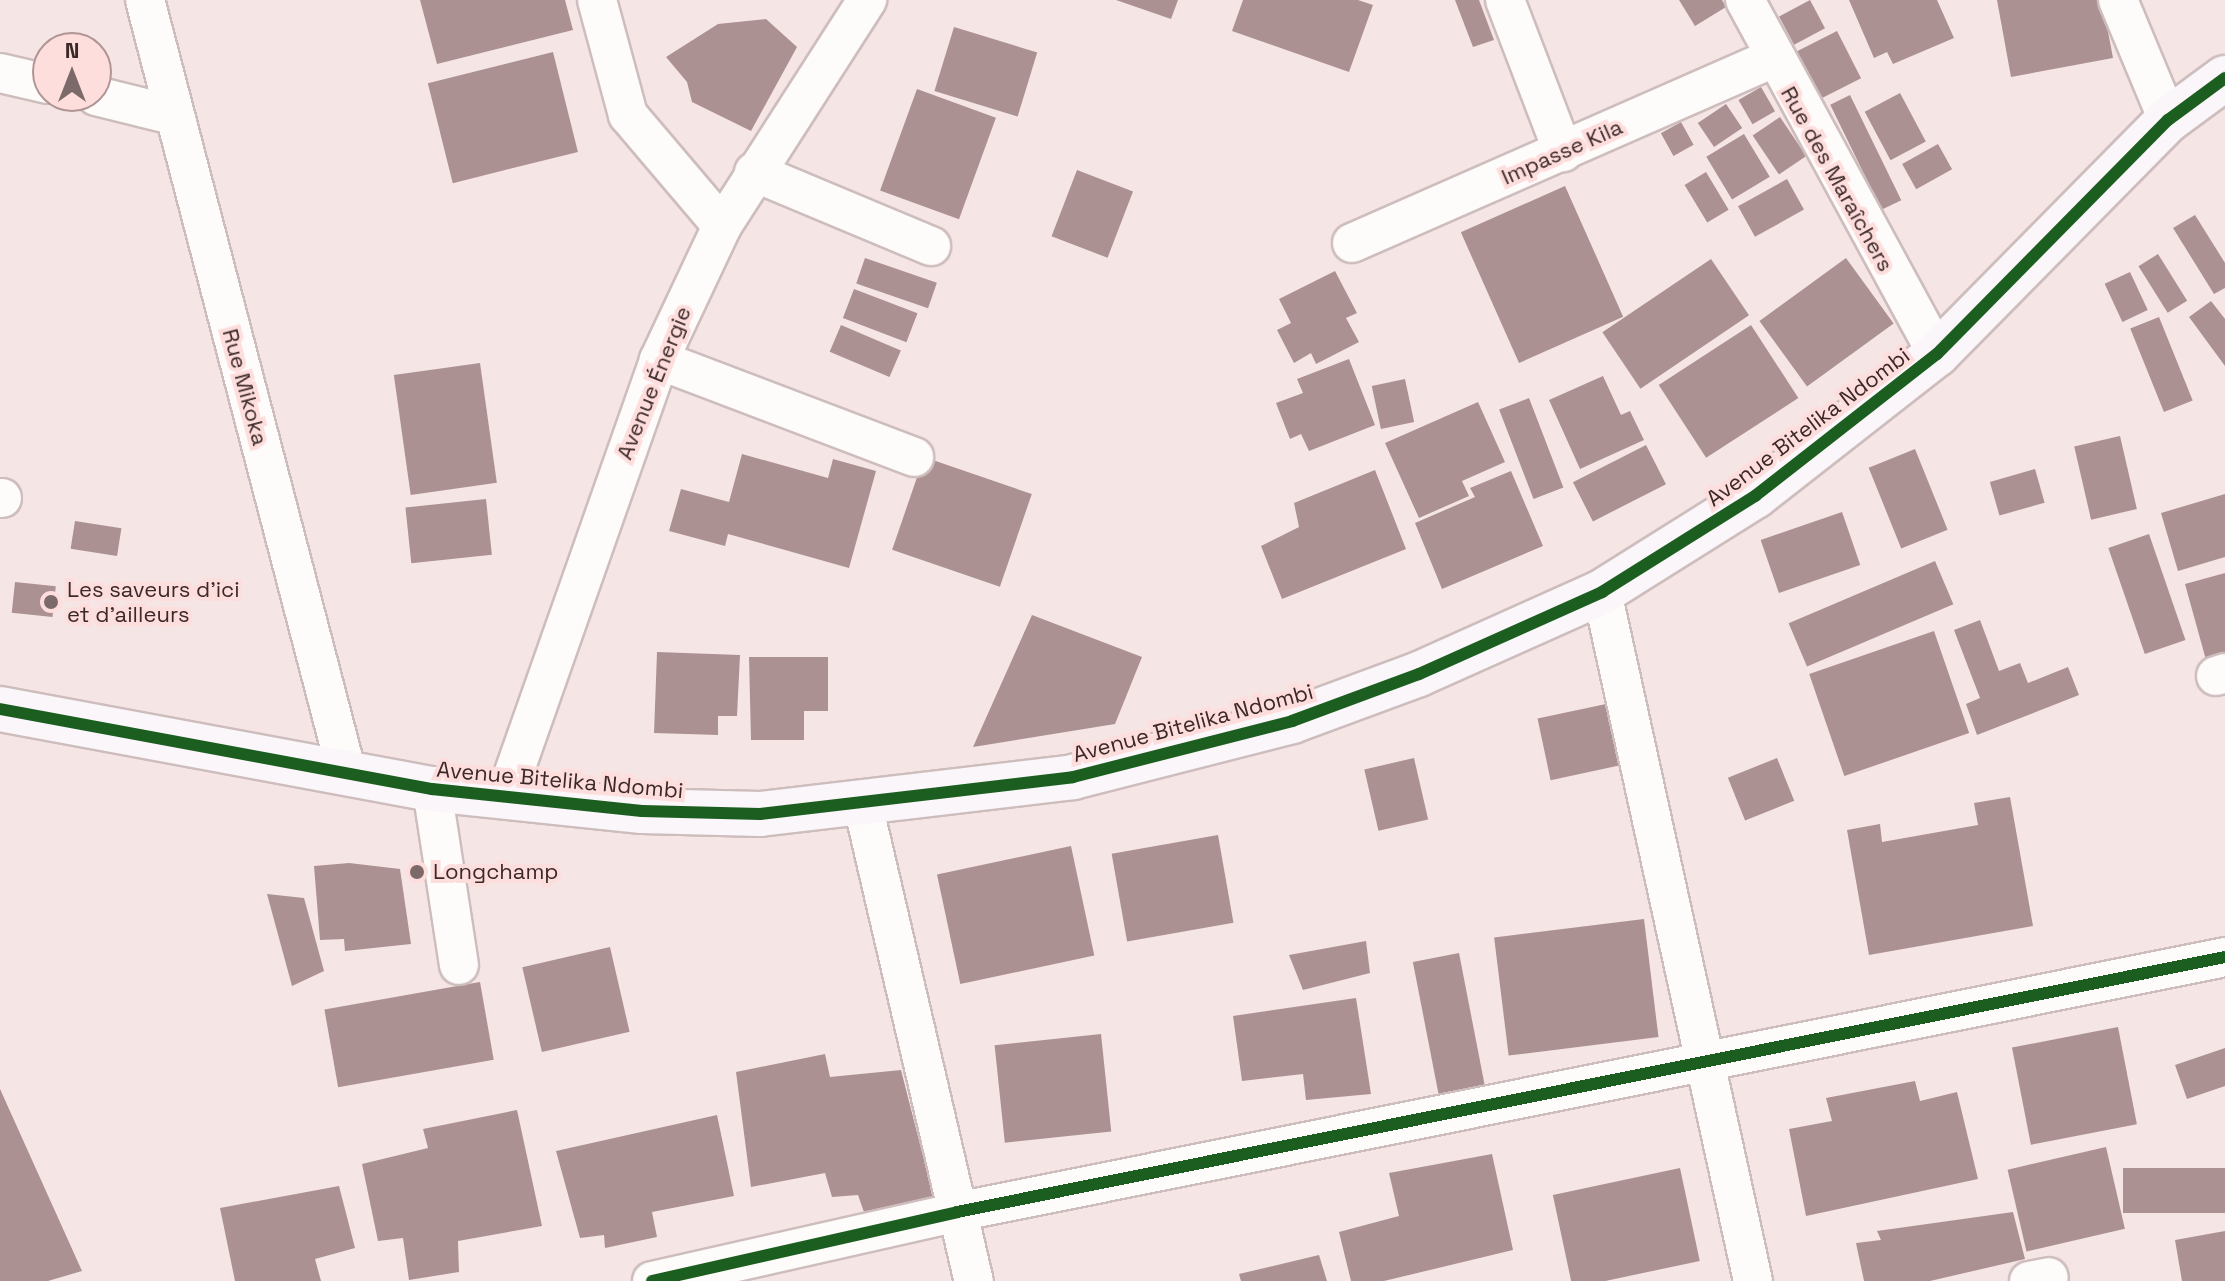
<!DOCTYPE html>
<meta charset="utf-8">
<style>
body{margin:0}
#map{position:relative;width:2225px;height:1281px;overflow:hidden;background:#f6e5e5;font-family:"Space Grotesk",sans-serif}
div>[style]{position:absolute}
.building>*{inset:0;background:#ac9193;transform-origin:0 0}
.roads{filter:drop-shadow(2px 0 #cebdbd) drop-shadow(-2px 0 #cebdbd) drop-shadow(0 2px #cebdbd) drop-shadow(0 -2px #cebdbd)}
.street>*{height:38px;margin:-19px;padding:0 19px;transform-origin:19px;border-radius:19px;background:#fefbfb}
.secondary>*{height:44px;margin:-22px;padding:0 22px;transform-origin:22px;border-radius:22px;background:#faf6f9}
.cycleway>*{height:12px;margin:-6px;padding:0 6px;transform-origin:6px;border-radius:6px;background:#1b5e20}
.dots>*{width:22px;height:22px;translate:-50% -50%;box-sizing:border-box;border:4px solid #fededd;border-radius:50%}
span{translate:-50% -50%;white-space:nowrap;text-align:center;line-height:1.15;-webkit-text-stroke:8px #fededd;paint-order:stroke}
.street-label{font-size:22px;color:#3b2828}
.poi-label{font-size:22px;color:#3b2828}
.left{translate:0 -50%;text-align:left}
.north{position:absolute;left:32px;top:32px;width:80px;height:80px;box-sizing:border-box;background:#fededd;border:2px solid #b09595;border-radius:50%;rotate:0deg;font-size:22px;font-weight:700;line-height:32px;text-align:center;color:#3b2828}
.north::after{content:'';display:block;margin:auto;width:28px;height:36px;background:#7c6a6a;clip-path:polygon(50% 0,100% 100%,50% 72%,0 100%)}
</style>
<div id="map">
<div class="building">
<div style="clip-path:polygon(420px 0,565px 0,573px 30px,437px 64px)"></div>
<div style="clip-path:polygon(1116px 0,1178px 0,1171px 19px)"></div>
<div style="clip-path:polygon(1243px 0,1358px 0,1373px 5px,1349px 72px,1232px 31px)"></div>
<div style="clip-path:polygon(1455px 0,1479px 0,1494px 40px,1473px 47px)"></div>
<div style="clip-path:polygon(1679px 0,1722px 0,1726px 7px,1695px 26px)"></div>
<div style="left:1810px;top:0;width:32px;height:35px;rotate:62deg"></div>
<div style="clip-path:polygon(1849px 0,1937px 0,1954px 38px,1893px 64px,1887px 52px,1874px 58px)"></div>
<div style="clip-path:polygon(1997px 0,2102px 0,2113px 58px,2011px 77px)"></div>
<div style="clip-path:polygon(766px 19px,797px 47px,751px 131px,692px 102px,687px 82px,666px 57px,718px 24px)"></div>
<div style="left:954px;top:27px;width:87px;height:67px;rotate:17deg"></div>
<div style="left:1837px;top:31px;width:53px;height:47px;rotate:63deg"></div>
<div style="left:553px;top:52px;width:103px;height:129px;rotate:76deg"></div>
<div style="left:1761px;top:87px;width:28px;height:26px;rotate:60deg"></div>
<div style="left:917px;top:89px;width:84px;height:108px;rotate:20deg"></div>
<div style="left:1900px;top:93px;width:55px;height:40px;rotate:62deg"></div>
<div style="left:1850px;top:95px;width:117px;height:22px;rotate:64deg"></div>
<div style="left:1726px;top:104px;width:29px;height:34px;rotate:56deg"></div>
<div style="left:1780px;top:117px;width:47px;height:33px;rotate:56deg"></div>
<div style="left:1681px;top:122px;width:26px;height:23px;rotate:61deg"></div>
<div style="left:1744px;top:134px;width:50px;height:44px;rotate:59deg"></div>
<div style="left:1938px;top:144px;width:29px;height:41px;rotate:61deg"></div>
<div style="left:1077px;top:170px;width:60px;height:71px;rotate:21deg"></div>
<div style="left:1706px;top:172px;width:44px;height:25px;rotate:59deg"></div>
<div style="left:1787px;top:179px;width:35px;height:56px;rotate:61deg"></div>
<div style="left:1565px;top:186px;width:143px;height:114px;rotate:66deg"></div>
<div style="clip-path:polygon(2195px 215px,2225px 263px,2225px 288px,2214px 294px,2173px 228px)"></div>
<div style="left:2158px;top:254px;width:55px;height:23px;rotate:58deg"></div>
<div style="left:865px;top:258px;width:76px;height:27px;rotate:19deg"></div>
<div style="left:1846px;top:258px;width:81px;height:107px;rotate:54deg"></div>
<div style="left:1711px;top:259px;width:68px;height:131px;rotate:56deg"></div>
<div style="clip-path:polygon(1335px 271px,1357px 313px,1346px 318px,1359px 342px,1316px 364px,1311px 353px,1294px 363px,1277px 330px,1291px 323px,1279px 299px)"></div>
<div style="left:2130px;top:272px;width:42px;height:28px;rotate:65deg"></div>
<div style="left:854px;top:289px;width:68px;height:31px;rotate:21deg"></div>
<div style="clip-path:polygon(2211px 301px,2225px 319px,2225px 366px,2189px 317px)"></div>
<div style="left:2159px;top:317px;width:90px;height:31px;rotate:68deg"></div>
<div style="left:841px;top:325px;width:65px;height:29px;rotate:23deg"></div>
<div style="left:1751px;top:325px;width:87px;height:110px;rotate:57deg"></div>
<div style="clip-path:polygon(1349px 359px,1375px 425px,1309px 451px,1301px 434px,1290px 439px,1276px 403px,1303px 393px,1297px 379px)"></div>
<div style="left:480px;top:363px;width:121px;height:87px;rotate:82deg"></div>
<div style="clip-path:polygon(1603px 376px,1621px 415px,1630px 411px,1644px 440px,1580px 469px,1549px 400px)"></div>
<div style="left:1405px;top:379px;width:44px;height:34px;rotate:78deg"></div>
<div style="left:1529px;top:398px;width:96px;height:32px;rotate:69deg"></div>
<div style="clip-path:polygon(1478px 402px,1505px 462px,1462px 481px,1469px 496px,1419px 518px,1385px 443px)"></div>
<div style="left:2120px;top:436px;width:75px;height:47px;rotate:77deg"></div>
<div style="left:1646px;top:445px;width:44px;height:82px;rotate:63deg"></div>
<div style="left:1915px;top:449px;width:87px;height:50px;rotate:68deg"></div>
<div style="clip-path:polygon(742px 454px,828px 478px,833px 459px,876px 471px,849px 568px,728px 534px,725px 546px,669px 531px,681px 489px,729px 502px)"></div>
<div style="left:924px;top:457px;width:114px;height:98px;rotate:19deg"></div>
<div style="left:2035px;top:469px;width:35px;height:47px;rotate:74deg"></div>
<div style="clip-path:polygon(1375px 470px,1406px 549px,1282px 599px,1261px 546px,1299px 527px,1294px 503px)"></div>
<div style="clip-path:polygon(1511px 471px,1543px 546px,1442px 589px,1415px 523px,1475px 497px,1470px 488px)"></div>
<div style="clip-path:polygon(2225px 494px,2225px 557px,2178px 571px,2161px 513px)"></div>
<div style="left:486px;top:499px;width:56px;height:81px;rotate:84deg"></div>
<div style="left:1842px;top:512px;width:56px;height:86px;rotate:71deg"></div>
<div style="left:75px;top:521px;width:47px;height:28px;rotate:9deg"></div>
<div style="left:2149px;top:534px;width:112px;height:43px;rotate:71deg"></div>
<div style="left:1935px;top:561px;width:47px;height:159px;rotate:67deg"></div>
<div style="clip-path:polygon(2225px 573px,2225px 655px,2206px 660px,2185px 584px)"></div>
<div style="left:15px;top:582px;width:41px;height:31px;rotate:6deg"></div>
<div style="clip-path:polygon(1032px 615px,1142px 657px,1115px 724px,973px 747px)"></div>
<div style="clip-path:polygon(1980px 620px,1999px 671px,2020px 663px,2028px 683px,2068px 667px,2079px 695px,1977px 735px,1966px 704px,1980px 698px,1954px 630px)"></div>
<div style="left:1934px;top:631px;width:108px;height:132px;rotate:71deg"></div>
<div style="clip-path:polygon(657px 652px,740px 655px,737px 716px,718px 716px,718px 735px,654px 733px)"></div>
<div style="clip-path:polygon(749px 657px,828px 657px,828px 711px,804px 711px,804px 740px,751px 740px)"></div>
<div style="left:1606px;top:704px;width:63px;height:70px;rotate:78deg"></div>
<div style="left:1414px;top:758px;width:63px;height:51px;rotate:77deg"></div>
<div style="left:1777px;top:758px;width:46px;height:53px;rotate:68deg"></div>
<div style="clip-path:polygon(2010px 797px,2033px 926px,1869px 955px,1847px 830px,1880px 824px,1882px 842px,1978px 825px,1974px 803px)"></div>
<div style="left:1218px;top:835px;width:89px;height:108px;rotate:80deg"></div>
<div style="left:1071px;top:846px;width:112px;height:137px;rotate:78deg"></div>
<div style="clip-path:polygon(349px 863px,400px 869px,411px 944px,345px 951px,344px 939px,320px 940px,314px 866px)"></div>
<div style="clip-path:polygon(267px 894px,304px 898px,324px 971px,292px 986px)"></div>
<div style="left:1644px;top:919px;width:119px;height:151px;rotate:83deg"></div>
<div style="clip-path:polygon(1366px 941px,1370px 973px,1303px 990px,1289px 955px)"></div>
<div style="left:610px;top:947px;width:87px;height:90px;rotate:77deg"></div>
<div style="left:1459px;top:953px;width:135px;height:47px;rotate:79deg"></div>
<div style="left:480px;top:982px;width:79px;height:158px;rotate:80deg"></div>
<div style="clip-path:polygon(1356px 998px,1371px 1094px,1306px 1100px,1303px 1074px,1242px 1081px,1233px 1016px)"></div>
<div style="left:2118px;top:1027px;width:99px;height:108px;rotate:79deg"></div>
<div style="left:1101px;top:1034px;width:98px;height:107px;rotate:84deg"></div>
<div style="clip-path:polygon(2225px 1048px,2225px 1086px,2187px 1099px,2175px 1065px)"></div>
<div style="clip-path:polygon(825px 1054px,830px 1077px,901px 1070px,935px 1203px,865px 1215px,858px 1195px,832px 1197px,825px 1173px,751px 1187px,736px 1072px)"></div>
<div style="clip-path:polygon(1915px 1081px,1920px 1101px,1957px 1092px,1978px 1179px,1806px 1216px,1789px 1129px,1832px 1121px,1826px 1098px)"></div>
<div style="clip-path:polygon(0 1089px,82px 1271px,48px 1281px,0 1281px)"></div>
<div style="clip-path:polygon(517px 1110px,542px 1226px,458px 1241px,459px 1272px,409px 1280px,403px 1238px,378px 1241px,362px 1164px,428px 1148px,423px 1129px)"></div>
<div style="clip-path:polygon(717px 1115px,734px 1196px,652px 1212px,657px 1237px,605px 1248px,604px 1235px,580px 1238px,556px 1151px)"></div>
<div style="left:2106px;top:1147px;width:84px;height:101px;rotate:77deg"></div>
<div style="clip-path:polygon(1492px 1154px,1513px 1250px,1384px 1281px,1351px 1281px,1339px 1232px,1399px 1216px,1389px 1173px)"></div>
<div style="left:1680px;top:1168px;width:95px;height:130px;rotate:78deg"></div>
<div style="left:2225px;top:1168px;width:45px;height:102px;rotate:90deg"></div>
<div style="clip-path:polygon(339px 1186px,355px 1248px,315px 1259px,321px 1281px,235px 1281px,220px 1208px)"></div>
<div style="clip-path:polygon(2013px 1212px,2025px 1259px,1930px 1281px,1864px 1281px,1856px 1243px,1881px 1240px,1877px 1231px)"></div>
<div style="clip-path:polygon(2225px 1231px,2225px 1281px,2182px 1281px,2175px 1240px)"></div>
<div style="clip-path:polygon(1319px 1255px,1327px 1281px,1241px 1281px,1239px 1274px)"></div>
</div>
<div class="roads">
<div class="street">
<div style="left:145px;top:0;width:800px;rotate:75.37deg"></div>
<div style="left:597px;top:0;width:119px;rotate:74.9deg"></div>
<div style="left:628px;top:115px;width:145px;rotate:49.7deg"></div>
<div style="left:1505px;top:0;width:163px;rotate:69.1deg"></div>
<div style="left:1745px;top:0;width:403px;rotate:61.5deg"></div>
<div style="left:2118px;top:0;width:130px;rotate:67.4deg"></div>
<div style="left:0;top:73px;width:49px;rotate:12.9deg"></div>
<div style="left:96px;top:96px;width:79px;rotate:13.9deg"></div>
<div style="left:754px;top:172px;width:192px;rotate:22.7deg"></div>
<div style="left:1352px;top:243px;width:458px;rotate:-23.7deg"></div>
<div style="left:659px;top:360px;width:273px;rotate:20.8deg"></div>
<div style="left:0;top:498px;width:2px"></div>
<div style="left:1602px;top:592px;width:705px;rotate:77.64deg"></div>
<div style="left:2216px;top:676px;width:9px;rotate:-18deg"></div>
<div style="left:432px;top:789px;width:178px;rotate:81.3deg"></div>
<div style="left:505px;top:798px;width:464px;rotate:-70.6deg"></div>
<div style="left:659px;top:360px;width:148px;rotate:-64.8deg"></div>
<div style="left:722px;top:226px;width:269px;rotate:-57.3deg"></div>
<div style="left:863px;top:805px;width:489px;rotate:76.9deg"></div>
<div style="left:652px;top:1281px;width:313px;rotate:-12.7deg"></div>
<div style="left:957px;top:1212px;width:1293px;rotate:-11.37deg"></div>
<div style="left:2029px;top:1281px;width:20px;rotate:-11deg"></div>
</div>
<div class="secondary">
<div style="left:0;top:709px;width:439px;rotate:10.5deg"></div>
<div style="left:432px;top:789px;width:211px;rotate:6deg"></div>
<div style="left:642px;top:811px;width:118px;rotate:1.5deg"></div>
<div style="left:760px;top:814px;width:315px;rotate:-6.7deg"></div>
<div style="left:1073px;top:777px;width:226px;rotate:-14.3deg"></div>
<div style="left:1292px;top:721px;width:135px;rotate:-20.3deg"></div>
<div style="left:1419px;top:674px;width:201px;rotate:-24.1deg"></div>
<div style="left:1602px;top:592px;width:181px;rotate:-32.1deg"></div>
<div style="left:1755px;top:496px;width:231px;rotate:-38deg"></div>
<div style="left:1937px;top:354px;width:329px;rotate:-45.4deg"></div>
<div style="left:2168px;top:120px;width:71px;rotate:-36.4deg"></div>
</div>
</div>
<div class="cycleway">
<div style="left:0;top:709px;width:439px;rotate:10.5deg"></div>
<div style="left:432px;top:789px;width:211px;rotate:6deg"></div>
<div style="left:642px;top:811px;width:118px;rotate:1.5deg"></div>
<div style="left:760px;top:814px;width:315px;rotate:-6.7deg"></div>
<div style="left:1073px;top:777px;width:226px;rotate:-14.3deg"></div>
<div style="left:1292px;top:721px;width:135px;rotate:-20.3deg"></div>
<div style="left:1419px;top:674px;width:201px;rotate:-24.1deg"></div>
<div style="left:1602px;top:592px;width:181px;rotate:-32.1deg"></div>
<div style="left:1755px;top:496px;width:231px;rotate:-38deg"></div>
<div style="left:1937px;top:354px;width:329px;rotate:-45.4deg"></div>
<div style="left:2168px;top:120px;width:71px;rotate:-36.4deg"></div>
<div style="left:652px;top:1281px;width:313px;rotate:-12.7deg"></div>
<div style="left:957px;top:1212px;width:1293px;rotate:-11.37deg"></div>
</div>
<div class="dots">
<div style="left:51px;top:602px;background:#7c6a6a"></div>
<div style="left:417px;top:872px;background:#7c6a6a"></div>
</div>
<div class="street-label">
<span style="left:1562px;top:152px;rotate:-24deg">Impasse Kila</span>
<span style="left:1837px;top:179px;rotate:61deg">Rue des Maraîchers</span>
<span style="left:654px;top:383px;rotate:-68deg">Avenue Énergie</span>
<span style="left:245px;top:387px;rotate:75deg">Rue Mikoka</span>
<span style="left:1808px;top:427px;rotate:-37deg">Avenue Bitelika Ndombi</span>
<span style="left:1193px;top:723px;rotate:-15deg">Avenue Bitelika Ndombi</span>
<span style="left:560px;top:780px;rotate:5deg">Avenue Bitelika Ndombi</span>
</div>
<div class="poi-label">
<span class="left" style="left:67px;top:602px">Les saveurs d'ici<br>et d'ailleurs</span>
<span class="left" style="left:433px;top:872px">Longchamp</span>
</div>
<div class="north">N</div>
</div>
